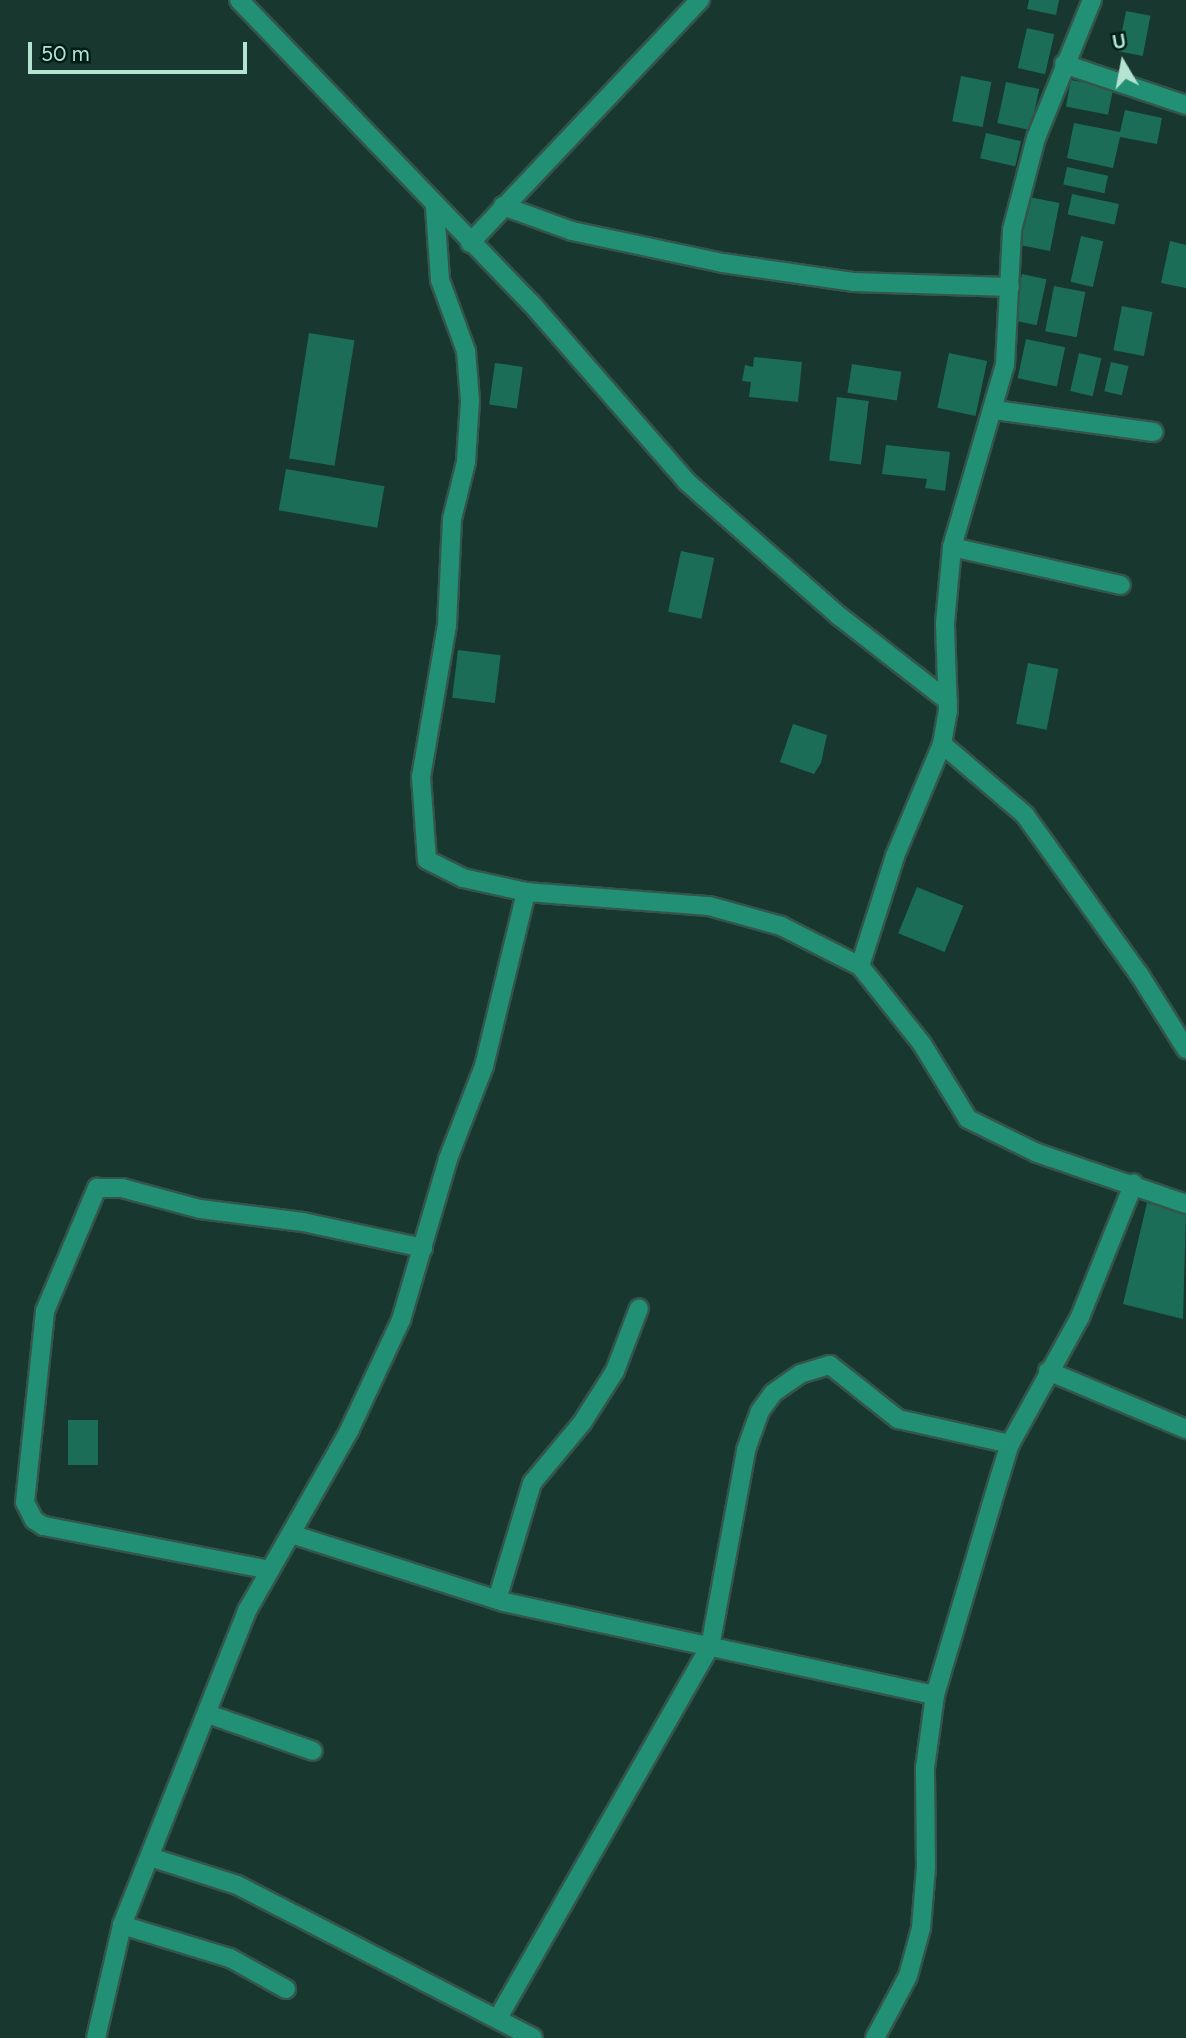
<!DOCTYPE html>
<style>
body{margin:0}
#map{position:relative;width:1186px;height:2038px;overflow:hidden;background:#18372e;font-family:Figtree,sans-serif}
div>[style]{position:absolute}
.building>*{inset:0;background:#1b6d57;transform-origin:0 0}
.roads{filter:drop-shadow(2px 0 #33554b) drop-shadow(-2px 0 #33554b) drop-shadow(0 2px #33554b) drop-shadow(0 -2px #33554b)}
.minor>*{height:18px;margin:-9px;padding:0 9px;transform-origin:9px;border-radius:9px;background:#229074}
span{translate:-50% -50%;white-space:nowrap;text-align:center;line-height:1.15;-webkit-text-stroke:6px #001e16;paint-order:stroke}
.north{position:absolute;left:1088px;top:28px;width:70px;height:70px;-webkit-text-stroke:5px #001e16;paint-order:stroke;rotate:350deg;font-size:19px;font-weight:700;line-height:28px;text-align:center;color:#b5e3d2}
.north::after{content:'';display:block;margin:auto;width:24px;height:32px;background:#b5e3d2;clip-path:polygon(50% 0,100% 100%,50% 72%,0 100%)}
.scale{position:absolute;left:28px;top:42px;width:219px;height:32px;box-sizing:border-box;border:4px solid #b5e3d2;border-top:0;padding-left:9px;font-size:21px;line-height:24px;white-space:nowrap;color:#b5e3d2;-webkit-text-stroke:5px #001e16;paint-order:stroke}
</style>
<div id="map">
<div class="building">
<div style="clip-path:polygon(1029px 0,1059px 0,1056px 15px,1027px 9px)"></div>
<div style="left:1126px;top:11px;width:25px;height:41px;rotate:11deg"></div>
<div style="left:1027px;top:28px;width:28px;height:41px;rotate:13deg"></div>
<div style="left:961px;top:76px;width:31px;height:46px;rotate:11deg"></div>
<div style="left:1071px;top:80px;width:43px;height:27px;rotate:11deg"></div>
<div style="left:1006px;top:82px;width:34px;height:42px;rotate:12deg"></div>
<div style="clip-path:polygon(1125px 110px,1162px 118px,1157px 144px,1120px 137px,1113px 168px,1067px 158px,1074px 123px,1120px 132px)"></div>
<div style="left:986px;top:133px;width:36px;height:26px;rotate:13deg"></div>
<div style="left:1067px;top:167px;width:42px;height:18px;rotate:12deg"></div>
<div style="left:1072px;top:194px;width:48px;height:21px;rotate:12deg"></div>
<div style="left:1029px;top:197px;width:31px;height:49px;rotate:11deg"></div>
<div style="left:1081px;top:236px;width:23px;height:47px;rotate:13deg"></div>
<div style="clip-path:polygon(1170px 241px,1186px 245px,1186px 288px,1161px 283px)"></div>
<div style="left:1022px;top:274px;width:25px;height:47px;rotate:12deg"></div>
<div style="left:1054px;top:286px;width:32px;height:46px;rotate:11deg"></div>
<div style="left:1122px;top:306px;width:31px;height:45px;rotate:11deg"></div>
<div style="left:309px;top:333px;width:46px;height:127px;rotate:9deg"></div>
<div style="left:1026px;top:339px;width:40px;height:40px;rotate:12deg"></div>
<div style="left:949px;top:353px;width:39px;height:56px;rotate:12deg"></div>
<div style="left:1079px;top:353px;width:23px;height:39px;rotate:13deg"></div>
<div style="clip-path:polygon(754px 357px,802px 362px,798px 402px,749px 397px,751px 382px,742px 381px,745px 365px,753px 367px)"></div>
<div style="left:1111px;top:362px;width:18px;height:30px;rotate:13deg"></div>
<div style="left:495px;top:363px;width:28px;height:42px;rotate:8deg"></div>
<div style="left:852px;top:364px;width:50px;height:29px;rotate:9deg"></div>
<div style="left:837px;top:397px;width:32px;height:64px;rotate:7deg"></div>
<div style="clip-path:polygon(886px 445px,950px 452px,945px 491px,925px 488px,927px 479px,882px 474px)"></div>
<div style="left:286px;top:469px;width:100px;height:42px;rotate:10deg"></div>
<div style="left:681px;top:551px;width:34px;height:62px;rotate:12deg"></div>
<div style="left:458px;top:650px;width:43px;height:48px;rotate:7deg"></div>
<div style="left:1028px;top:663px;width:31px;height:62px;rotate:11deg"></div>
<div style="clip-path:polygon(793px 724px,827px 735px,821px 763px,814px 774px,780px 762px)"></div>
<div style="left:917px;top:887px;width:50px;height:50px;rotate:22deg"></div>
<div style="clip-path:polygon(1147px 1203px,1186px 1212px,1183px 1319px,1123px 1304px)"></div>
<div style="left:68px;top:1420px;width:30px;height:45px"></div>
</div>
<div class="roads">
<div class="minor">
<div style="left:239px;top:0;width:421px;rotate:46.1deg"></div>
<div style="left:531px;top:303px;width:237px;rotate:48.9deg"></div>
<div style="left:687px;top:482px;width:203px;rotate:41.4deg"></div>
<div style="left:839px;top:616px;width:138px;rotate:37.9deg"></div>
<div style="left:1064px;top:64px;width:129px;rotate:18.6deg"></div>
<div style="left:503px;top:206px;width:73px;rotate:19.9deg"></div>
<div style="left:572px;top:231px;width:154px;rotate:12deg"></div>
<div style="left:723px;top:263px;width:131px;rotate:8.3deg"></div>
<div style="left:853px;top:282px;width:157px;rotate:1.8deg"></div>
<div style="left:435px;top:208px;width:72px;rotate:86deg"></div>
<div style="left:440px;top:280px;width:76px;rotate:69.9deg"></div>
<div style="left:466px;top:351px;width:50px;rotate:85.4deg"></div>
<div style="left:470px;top:401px;width:61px;rotate:93.8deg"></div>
<div style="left:466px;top:462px;width:59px;rotate:103.8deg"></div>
<div style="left:452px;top:519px;width:106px;rotate:92.7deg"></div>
<div style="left:447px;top:625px;width:154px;rotate:99.7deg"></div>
<div style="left:421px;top:777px;width:83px;rotate:85.9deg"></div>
<div style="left:427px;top:860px;width:40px;rotate:26.6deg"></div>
<div style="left:463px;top:878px;width:65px;rotate:12.5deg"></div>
<div style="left:526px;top:892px;width:184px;rotate:4.4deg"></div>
<div style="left:709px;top:906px;width:75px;rotate:15.5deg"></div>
<div style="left:781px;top:926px;width:89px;rotate:26.9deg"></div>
<div style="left:860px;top:966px;width:115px;rotate:-72.3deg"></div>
<div style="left:895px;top:856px;width:121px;rotate:-67.2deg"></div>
<div style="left:942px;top:744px;width:34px;rotate:-80deg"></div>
<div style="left:948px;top:711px;width:88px;rotate:-92deg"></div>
<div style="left:945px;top:623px;width:76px;rotate:-84.7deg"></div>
<div style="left:952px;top:547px;width:190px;rotate:-73.8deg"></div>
<div style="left:1005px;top:365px;width:135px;rotate:-87deg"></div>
<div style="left:1012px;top:230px;width:95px;rotate:-75.4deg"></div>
<div style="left:1036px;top:138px;width:149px;rotate:-67.9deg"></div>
<div style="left:470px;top:243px;width:335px;rotate:-46.6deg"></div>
<div style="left:995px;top:410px;width:160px;rotate:7.9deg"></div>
<div style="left:952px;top:547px;width:173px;rotate:12.7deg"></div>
<div style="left:942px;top:744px;width:109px;rotate:40.5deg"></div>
<div style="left:1025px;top:815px;width:196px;rotate:54.4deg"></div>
<div style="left:1139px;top:974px;width:89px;rotate:57.9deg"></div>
<div style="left:860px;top:966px;width:100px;rotate:51.5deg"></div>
<div style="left:922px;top:1044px;width:88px;rotate:58.5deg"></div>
<div style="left:968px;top:1119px;width:77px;rotate:26.2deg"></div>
<div style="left:1037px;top:1153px;width:157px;rotate:18.9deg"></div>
<div style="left:1048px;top:1371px;width:150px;rotate:22.8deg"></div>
<div style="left:291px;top:1534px;width:224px;rotate:17.7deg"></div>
<div style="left:504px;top:1602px;width:441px;rotate:12.2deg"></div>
<div style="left:270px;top:1570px;width:231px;rotate:-169deg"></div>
<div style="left:43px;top:1526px;width:11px;rotate:-146deg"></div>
<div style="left:34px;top:1520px;width:20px;rotate:-117deg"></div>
<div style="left:25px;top:1502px;width:192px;rotate:-84deg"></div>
<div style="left:45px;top:1311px;width:134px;rotate:-67.1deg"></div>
<div style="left:97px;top:1188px;width:25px"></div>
<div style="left:122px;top:1188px;width:81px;rotate:15.1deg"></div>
<div style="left:200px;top:1209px;width:104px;rotate:7.2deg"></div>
<div style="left:303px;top:1222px;width:123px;rotate:12.2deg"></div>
<div style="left:497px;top:1600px;width:122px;rotate:-73.3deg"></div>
<div style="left:532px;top:1483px;width:78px;rotate:-50.2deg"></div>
<div style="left:582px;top:1423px;width:62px;rotate:-57.6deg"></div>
<div style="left:615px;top:1371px;width:67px;rotate:-69.1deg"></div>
<div style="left:208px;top:1714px;width:111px;rotate:19.4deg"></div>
<div style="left:150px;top:1857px;width:91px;rotate:17.8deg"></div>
<div style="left:237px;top:1885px;width:333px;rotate:27.3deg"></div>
<div style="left:122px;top:1925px;width:113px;rotate:17deg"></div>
<div style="left:230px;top:1958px;width:64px;rotate:29deg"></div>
<div style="left:498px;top:2018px;width:427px;rotate:-60.3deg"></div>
<div style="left:710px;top:1647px;width:200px;rotate:-79.6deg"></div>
<div style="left:746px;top:1450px;width:41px;rotate:-70.3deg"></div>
<div style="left:760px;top:1411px;width:22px;rotate:-54deg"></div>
<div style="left:773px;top:1393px;width:33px;rotate:-35deg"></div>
<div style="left:800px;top:1374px;width:31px;rotate:-17deg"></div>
<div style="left:830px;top:1365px;width:87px;rotate:38.5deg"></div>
<div style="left:898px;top:1419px;width:115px;rotate:12.6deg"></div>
<div style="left:96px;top:2038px;width:116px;rotate:-77deg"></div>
<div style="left:122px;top:1925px;width:340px;rotate:-68.3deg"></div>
<div style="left:248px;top:1609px;width:205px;rotate:-60.4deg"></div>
<div style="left:349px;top:1431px;width:123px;rotate:-64.9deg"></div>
<div style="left:401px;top:1320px;width:168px;rotate:-73.7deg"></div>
<div style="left:448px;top:1159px;width:100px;rotate:-68.8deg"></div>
<div style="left:484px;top:1066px;width:179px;rotate:-76.4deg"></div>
<div style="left:875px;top:2038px;width:70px;rotate:-62deg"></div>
<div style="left:908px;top:1976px;width:50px;rotate:-74.8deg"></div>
<div style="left:921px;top:1928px;width:61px;rotate:-85.3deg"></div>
<div style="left:926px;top:1867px;width:99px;rotate:-90.6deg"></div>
<div style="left:925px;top:1768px;width:74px;rotate:-82.2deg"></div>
<div style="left:935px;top:1695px;width:228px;rotate:-73.5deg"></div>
<div style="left:1000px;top:1476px;width:34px;rotate:-73deg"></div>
<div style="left:1010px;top:1444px;width:145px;rotate:-61.1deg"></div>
<div style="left:1080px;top:1317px;width:144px;rotate:-68.1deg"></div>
</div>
</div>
<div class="north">U</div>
<div class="scale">50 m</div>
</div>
